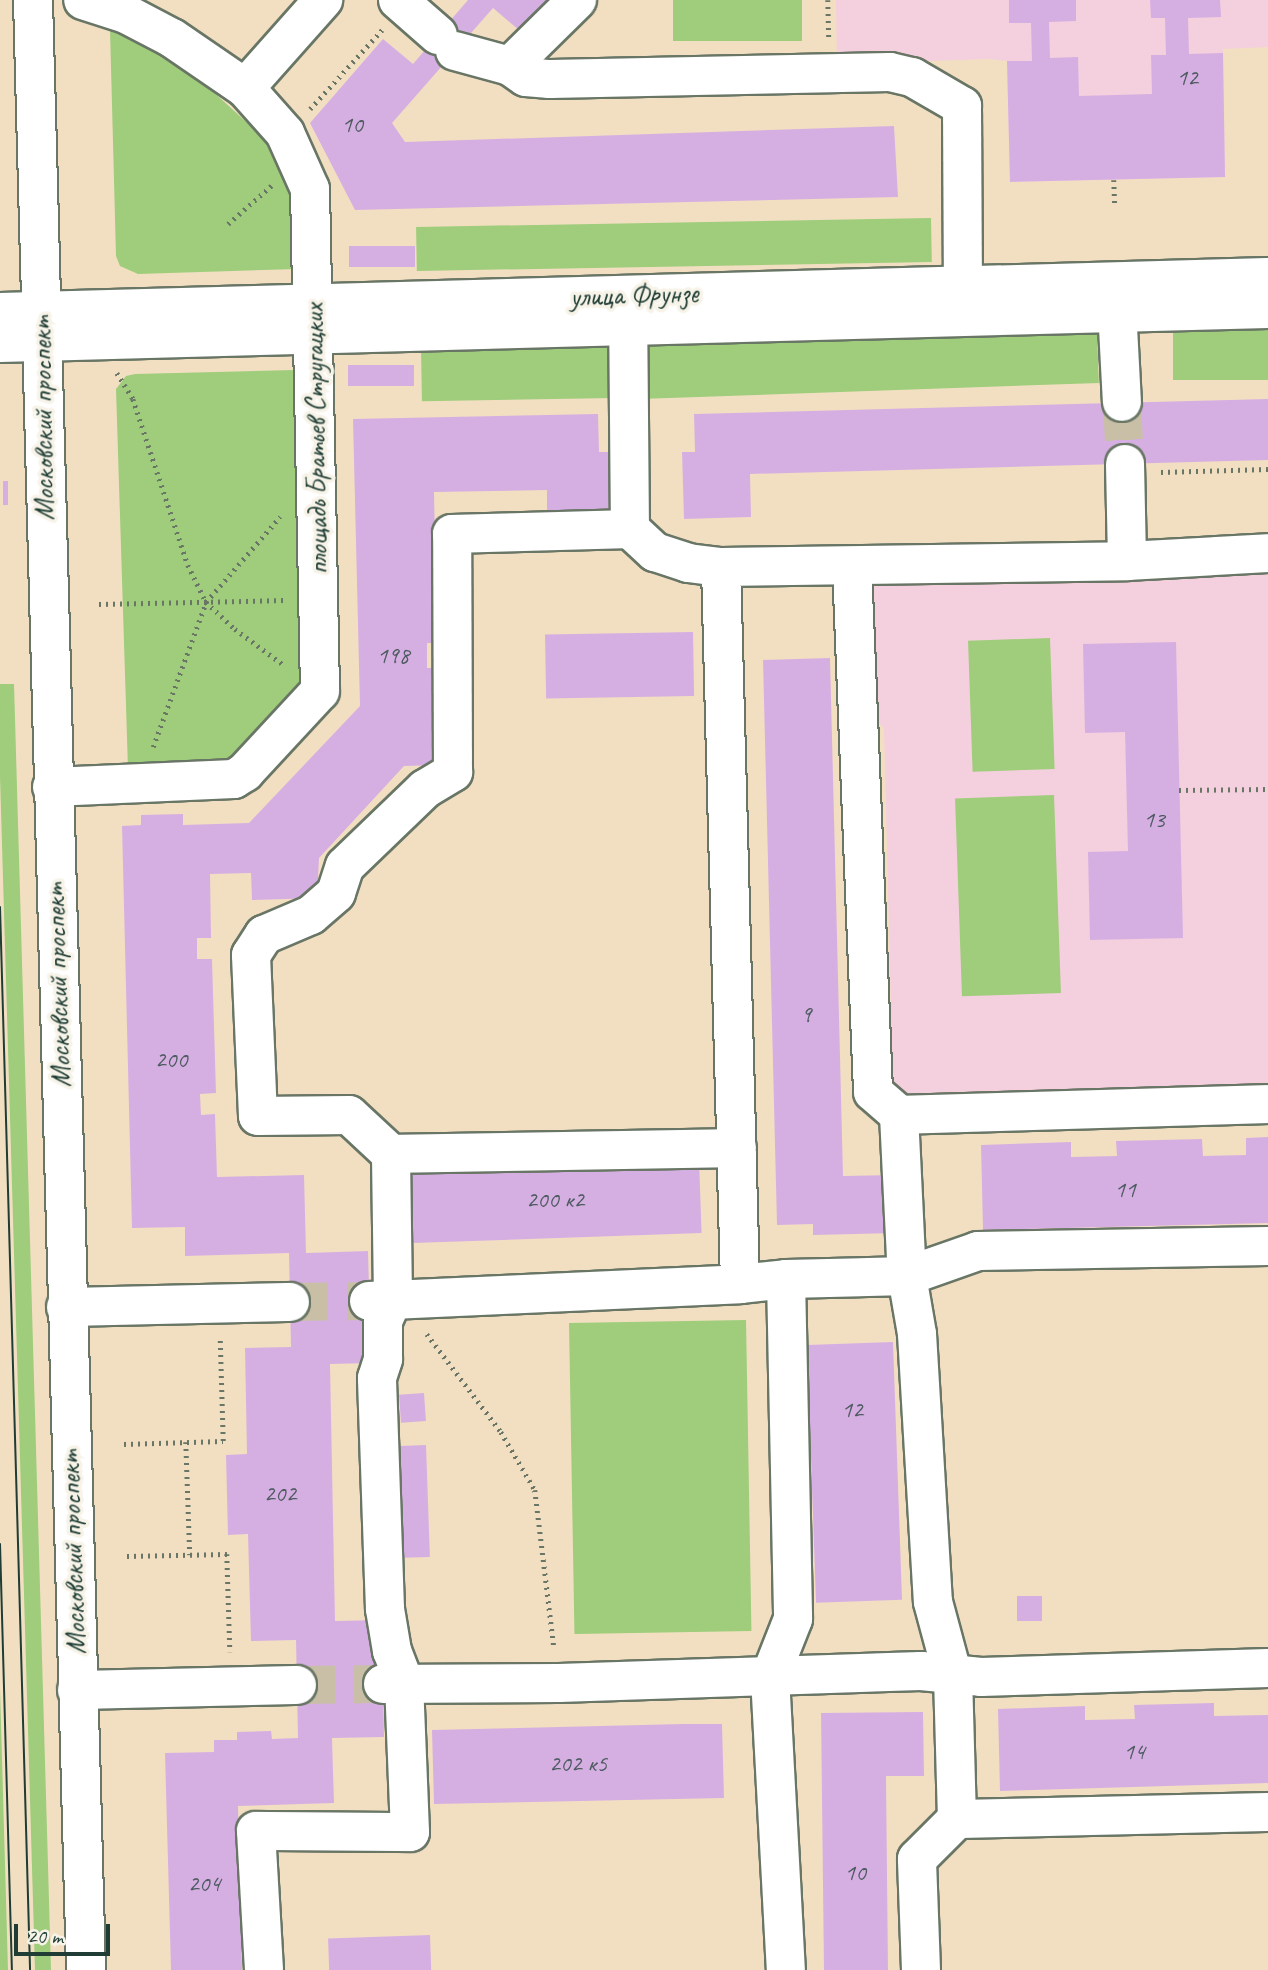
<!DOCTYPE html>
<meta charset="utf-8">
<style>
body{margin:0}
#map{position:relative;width:1268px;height:1970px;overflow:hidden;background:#f2dfc2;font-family:Caveat,sans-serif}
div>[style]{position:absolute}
.built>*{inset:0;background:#f4cfdd}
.green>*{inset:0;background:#9fcd7b;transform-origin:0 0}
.building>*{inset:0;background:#d6afe2;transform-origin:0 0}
.minor-tunnel>*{height:38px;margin-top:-19px;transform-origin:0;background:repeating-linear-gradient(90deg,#c8bfa6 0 38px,transparent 0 57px)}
.path>*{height:4.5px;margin-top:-2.25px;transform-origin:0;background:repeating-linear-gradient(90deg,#697666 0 2px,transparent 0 7px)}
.roads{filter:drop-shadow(2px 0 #697666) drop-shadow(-2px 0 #697666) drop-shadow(0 2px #697666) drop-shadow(0 -2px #697666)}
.minor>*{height:38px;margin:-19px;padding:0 19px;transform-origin:19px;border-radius:19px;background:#fff}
.major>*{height:38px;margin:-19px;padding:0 19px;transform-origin:19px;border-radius:19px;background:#fff}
.tram>*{height:2px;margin:-1px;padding:0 1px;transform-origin:1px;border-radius:1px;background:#1f3d34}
span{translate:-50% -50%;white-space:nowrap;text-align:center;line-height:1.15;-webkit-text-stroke:7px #f7f3e8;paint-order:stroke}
.number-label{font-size:24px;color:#4d5a60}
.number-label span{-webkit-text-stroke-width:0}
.street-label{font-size:28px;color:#1f3d34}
.scale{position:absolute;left:14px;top:1924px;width:96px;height:32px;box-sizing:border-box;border:4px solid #1f3d34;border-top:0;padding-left:9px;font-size:21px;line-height:24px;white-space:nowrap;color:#1f3d34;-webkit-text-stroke:5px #f7f3e8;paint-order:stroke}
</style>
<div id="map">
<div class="built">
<div style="clip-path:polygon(836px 0,1268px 0,1268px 47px,1223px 49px,1225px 177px,1010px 182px,1007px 61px,989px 59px,837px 64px)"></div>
<div style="clip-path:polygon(1268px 565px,1268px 1091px,907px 1100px,887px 1082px,879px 1016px,891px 1006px,884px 728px,870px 715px,872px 582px)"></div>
</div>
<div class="green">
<div style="left:673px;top:0;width:129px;height:41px"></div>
<div style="clip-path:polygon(110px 29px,188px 69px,274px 147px,294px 193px,297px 269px,138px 274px,120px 266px,116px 256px)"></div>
<div style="left:931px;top:218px;width:44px;height:515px;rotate:89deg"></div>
<div style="left:1268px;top:325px;width:55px;height:95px;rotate:90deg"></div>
<div style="left:1097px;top:330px;width:53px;height:452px;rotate:88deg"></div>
<div style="left:613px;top:346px;width:52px;height:192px;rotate:89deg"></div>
<div style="clip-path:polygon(295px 370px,302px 684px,231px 759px,221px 764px,128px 769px,116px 389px,126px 376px,135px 374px)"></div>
<div style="left:1050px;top:638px;width:131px;height:82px;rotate:88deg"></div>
<div style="clip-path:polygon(0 684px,14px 684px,51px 1970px,35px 1970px,0 776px)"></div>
<div style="left:1054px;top:795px;width:198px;height:99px;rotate:88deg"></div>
<div style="left:746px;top:1320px;width:311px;height:177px;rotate:89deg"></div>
<div style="clip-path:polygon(0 1688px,8px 1970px,0 1970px)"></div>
</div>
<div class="building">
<div style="clip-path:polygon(468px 0,557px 0,526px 36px,493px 8px,392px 123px,405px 142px,894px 126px,898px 197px,355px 210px,310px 123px,383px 39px,413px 64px)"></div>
<div style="clip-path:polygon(1009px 0,1076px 0,1076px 21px,1049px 22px,1050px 58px,1078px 57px,1079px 96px,1152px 94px,1151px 55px,1166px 55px,1165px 18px,1151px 18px,1150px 0,1220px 0,1221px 17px,1188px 18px,1189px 54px,1223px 53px,1225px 177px,1010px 182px,1007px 61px,1032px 61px,1031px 23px,1009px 23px)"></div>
<div style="left:415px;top:246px;width:21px;height:66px;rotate:90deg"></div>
<div style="left:414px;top:365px;width:21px;height:66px;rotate:90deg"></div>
<div style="clip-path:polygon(1268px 399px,1268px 460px,750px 474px,751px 517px,684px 519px,682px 452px,695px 452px,694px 414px)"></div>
<div style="clip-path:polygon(598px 414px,599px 452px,613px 452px,614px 509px,547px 511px,547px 490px,434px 492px,437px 643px,427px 643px,427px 668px,439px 668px,440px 765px,404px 766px,319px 858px,317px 898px,252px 900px,251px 873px,210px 874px,211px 938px,197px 938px,197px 959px,212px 959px,216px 1093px,200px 1094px,201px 1115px,215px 1114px,217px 1177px,304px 1175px,306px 1253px,368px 1251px,371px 1363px,330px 1364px,335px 1621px,382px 1620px,384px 1737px,332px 1738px,334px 1803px,238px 1806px,242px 1970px,171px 1970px,165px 1753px,214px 1752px,214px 1740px,237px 1740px,237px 1732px,271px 1731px,272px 1739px,298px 1738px,296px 1640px,251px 1641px,248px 1534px,228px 1535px,226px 1455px,247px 1454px,245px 1348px,291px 1347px,289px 1253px,185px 1256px,185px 1227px,132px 1228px,122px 826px,141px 825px,141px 815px,183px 814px,183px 825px,249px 823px,360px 706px,353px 419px)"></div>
<div style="left:3px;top:481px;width:5px;height:24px"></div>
<div style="left:693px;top:632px;width:64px;height:148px;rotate:89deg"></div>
<div style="clip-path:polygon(1176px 642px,1183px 938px,1090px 940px,1088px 852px,1128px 851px,1125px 732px,1085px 733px,1083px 644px)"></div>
<div style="clip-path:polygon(830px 658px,843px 1176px,894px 1175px,896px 1233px,813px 1235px,813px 1224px,777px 1225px,763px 660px)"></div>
<div style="clip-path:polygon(1268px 1137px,1268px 1223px,983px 1230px,981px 1145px,1071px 1142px,1071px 1157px,1117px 1156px,1116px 1141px,1202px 1139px,1203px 1156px,1246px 1155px,1246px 1138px)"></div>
<div style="left:699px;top:1159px;width:74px;height:289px;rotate:88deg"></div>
<div style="left:893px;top:1342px;width:258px;height:86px;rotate:88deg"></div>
<div style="left:424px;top:1393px;width:28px;height:25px;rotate:86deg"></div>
<div style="left:426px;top:1445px;width:112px;height:26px;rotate:88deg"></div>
<div style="left:1017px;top:1596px;width:25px;height:25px"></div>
<div style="clip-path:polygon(1214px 1703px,1214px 1716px,1268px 1715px,1268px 1783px,1000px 1791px,998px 1709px,1085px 1706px,1085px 1720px,1135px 1719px,1134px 1705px)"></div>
<div style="clip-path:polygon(923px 1712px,924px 1776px,886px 1776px,888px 1970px,824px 1970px,821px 1713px)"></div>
<div style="clip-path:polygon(683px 1724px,722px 1724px,724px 1798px,434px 1804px,432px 1730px)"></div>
<div style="left:430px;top:1935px;width:35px;height:102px;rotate:88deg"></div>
</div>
<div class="minor-tunnel">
<div style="left:1122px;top:402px;width:62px;rotate:87.2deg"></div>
<div style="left:290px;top:1302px;width:79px;rotate:-0.7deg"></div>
<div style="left:297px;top:1685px;width:86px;rotate:-0.7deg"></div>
</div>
<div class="path">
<div style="left:828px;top:0;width:40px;rotate:88.6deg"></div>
<div style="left:310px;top:109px;width:107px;rotate:-47.7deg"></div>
<div style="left:1114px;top:180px;width:27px;rotate:88deg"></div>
<div style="left:228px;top:224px;width:59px;rotate:-41.6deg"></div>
<div style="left:117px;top:373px;width:31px;rotate:58deg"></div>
<div style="left:133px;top:399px;width:175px;rotate:71.7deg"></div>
<div style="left:188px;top:565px;width:41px;rotate:64.1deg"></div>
<div style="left:206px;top:602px;width:40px;rotate:43deg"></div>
<div style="left:235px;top:629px;width:62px;rotate:36.5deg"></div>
<div style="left:1161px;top:472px;width:107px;rotate:-1.6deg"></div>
<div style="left:99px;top:604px;width:186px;rotate:-1.2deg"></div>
<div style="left:153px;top:747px;width:154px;rotate:-69.9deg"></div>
<div style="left:206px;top:602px;width:113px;rotate:-49deg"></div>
<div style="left:1179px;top:790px;width:89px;rotate:-0.6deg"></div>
<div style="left:427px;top:1334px;width:123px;rotate:52.9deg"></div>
<div style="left:501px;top:1432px;width:67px;rotate:59.6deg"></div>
<div style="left:535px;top:1490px;width:158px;rotate:83.1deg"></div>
<div style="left:186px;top:1442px;width:113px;rotate:88deg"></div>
<div style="left:124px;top:1444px;width:99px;rotate:-1.7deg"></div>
<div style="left:223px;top:1441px;width:102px;rotate:-91.7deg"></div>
<div style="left:127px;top:1556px;width:100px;rotate:-1.1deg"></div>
<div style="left:227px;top:1554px;width:98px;rotate:88.2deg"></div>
</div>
<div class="roads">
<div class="minor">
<div style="left:398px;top:0;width:53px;rotate:41.2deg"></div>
<div style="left:455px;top:51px;width:57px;rotate:15.3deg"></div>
<div style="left:510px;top:66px;width:19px;rotate:35deg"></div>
<div style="left:526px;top:77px;width:24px;rotate:5deg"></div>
<div style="left:550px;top:79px;width:340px;rotate:-1.2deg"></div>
<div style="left:890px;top:72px;width:23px;rotate:13deg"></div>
<div style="left:912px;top:77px;width:58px;rotate:30.1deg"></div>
<div style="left:962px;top:106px;width:206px;rotate:89.7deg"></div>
<div style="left:510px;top:66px;width:94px;rotate:-44.6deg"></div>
<div style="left:245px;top:88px;width:118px;rotate:-48.4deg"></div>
<div style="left:1116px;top:289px;width:113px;rotate:87deg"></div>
<div style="left:628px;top:302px;width:227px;rotate:89.5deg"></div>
<div style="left:630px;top:529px;width:34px;rotate:43deg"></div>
<div style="left:655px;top:552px;width:35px;rotate:18deg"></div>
<div style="left:688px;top:563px;width:33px;rotate:7deg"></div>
<div style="left:721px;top:567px;width:406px;rotate:-0.8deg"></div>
<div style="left:1127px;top:561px;width:141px;rotate:-3.2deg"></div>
<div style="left:0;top:312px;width:1268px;rotate:-1.58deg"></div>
<div style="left:0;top:343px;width:1268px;rotate:-1.54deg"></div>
<div style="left:1125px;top:464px;width:97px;rotate:88.8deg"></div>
<div style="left:852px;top:566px;width:526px;rotate:87.71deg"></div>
<div style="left:873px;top:1092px;width:35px;rotate:41deg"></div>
<div style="left:899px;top:1115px;width:161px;rotate:87.2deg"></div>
<div style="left:907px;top:1276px;width:59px;rotate:80.2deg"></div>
<div style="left:917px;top:1334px;width:268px;rotate:86.6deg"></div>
<div style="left:933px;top:1602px;width:77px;rotate:74.9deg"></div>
<div style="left:953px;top:1676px;width:143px;rotate:88.4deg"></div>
<div style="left:721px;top:567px;width:717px;rotate:88.48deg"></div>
<div style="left:52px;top:787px;width:182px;rotate:-2.5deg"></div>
<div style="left:234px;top:779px;width:13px;rotate:-32deg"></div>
<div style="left:245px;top:772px;width:110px;rotate:-47.2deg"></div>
<div style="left:320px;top:691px;width:502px;rotate:-91.14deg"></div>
<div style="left:310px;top:189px;width:61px;rotate:-114.1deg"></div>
<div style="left:285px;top:133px;width:60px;rotate:-131.6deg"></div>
<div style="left:245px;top:88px;width:88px;rotate:-145.6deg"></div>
<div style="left:172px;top:38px;width:52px;rotate:-152.4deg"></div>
<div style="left:126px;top:14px;width:45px;rotate:-162deg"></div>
<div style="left:899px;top:1115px;width:369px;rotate:-1.7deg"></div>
<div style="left:391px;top:1154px;width:346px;rotate:-1deg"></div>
<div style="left:786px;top:1279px;width:340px;rotate:88.8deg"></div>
<div style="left:793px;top:1619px;width:62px;rotate:111.6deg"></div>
<div style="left:770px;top:1677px;width:293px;rotate:86.9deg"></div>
<div style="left:369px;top:1301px;width:371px;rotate:-2.6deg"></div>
<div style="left:740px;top:1284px;width:46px;rotate:-6.2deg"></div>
<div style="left:786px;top:1279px;width:121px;rotate:-1.4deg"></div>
<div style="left:907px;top:1276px;width:75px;rotate:-19.4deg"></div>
<div style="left:978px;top:1251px;width:290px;rotate:-1deg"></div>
<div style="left:66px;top:1307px;width:224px;rotate:-1.3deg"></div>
<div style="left:383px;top:1684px;width:176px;rotate:-0.3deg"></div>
<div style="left:559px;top:1683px;width:362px;rotate:-1.9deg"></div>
<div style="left:921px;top:1671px;width:60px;rotate:5.7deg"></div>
<div style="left:981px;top:1677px;width:287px;rotate:-1.8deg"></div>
<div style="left:77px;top:1690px;width:220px;rotate:-1.3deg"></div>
<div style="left:264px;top:1970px;width:139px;rotate:-93.3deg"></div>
<div style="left:256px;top:1831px;width:154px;rotate:0.4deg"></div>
<div style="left:410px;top:1832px;width:150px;rotate:-92.3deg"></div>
<div style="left:404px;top:1682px;width:33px;rotate:-111deg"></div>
<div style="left:392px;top:1651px;width:43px;rotate:-99.5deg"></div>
<div style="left:385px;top:1609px;width:231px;rotate:-92deg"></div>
<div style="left:377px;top:1378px;width:20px;rotate:-72deg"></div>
<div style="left:383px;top:1359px;width:38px;rotate:-90deg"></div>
<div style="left:383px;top:1321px;width:24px;rotate:-66deg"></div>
<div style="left:393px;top:1299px;width:145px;rotate:-90.8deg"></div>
<div style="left:391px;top:1154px;width:57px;rotate:-137.1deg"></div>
<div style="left:349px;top:1115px;width:91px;rotate:179.4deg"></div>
<div style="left:258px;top:1116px;width:161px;rotate:-92.5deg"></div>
<div style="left:251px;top:955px;width:24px;rotate:-57deg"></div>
<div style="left:264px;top:935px;width:51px;rotate:-23.1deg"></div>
<div style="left:311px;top:915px;width:33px;rotate:-41deg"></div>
<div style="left:336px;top:893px;width:28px;rotate:-72deg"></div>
<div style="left:345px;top:866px;width:111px;rotate:-43.9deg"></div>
<div style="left:425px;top:789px;width:33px;rotate:-31deg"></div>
<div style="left:453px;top:772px;width:238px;rotate:-90.2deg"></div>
<div style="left:452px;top:534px;width:178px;rotate:-1.6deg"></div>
<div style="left:921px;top:1970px;width:111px;rotate:-92.1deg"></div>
<div style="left:917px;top:1859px;width:57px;rotate:-45deg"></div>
<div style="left:957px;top:1819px;width:311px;rotate:-1.3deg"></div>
</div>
<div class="major">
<div style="left:33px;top:0;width:1971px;rotate:88.46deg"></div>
</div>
</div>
<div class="tram">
<div style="left:0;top:907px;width:1063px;rotate:88.38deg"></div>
<div style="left:0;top:1544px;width:426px;rotate:88.4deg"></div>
</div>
<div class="number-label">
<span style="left:1187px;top:78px">12</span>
<span style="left:352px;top:125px">10</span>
<span style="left:393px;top:656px">198</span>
<span style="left:1154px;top:820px">13</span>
<span style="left:806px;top:1015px">9</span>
<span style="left:171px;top:1060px">200</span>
<span style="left:1125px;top:1190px">11</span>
<span style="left:555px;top:1200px">200 к2</span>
<span style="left:852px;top:1410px">12</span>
<span style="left:280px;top:1494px">202</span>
<span style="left:1134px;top:1752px">14</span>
<span style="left:578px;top:1764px">202 к5</span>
<span style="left:855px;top:1873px">10</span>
<span style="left:204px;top:1884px">204</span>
</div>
<div class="street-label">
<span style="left:634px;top:295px;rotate:-2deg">улица Фрунзе</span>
<span style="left:43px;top:418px;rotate:-91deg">Московский проспект</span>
<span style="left:316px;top:439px;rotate:-91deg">площадь Братьев Стругацких</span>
<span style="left:58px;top:985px;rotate:-92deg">Московский проспект</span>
<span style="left:73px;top:1552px;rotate:-92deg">Московский проспект</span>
</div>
<div class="scale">20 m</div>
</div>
